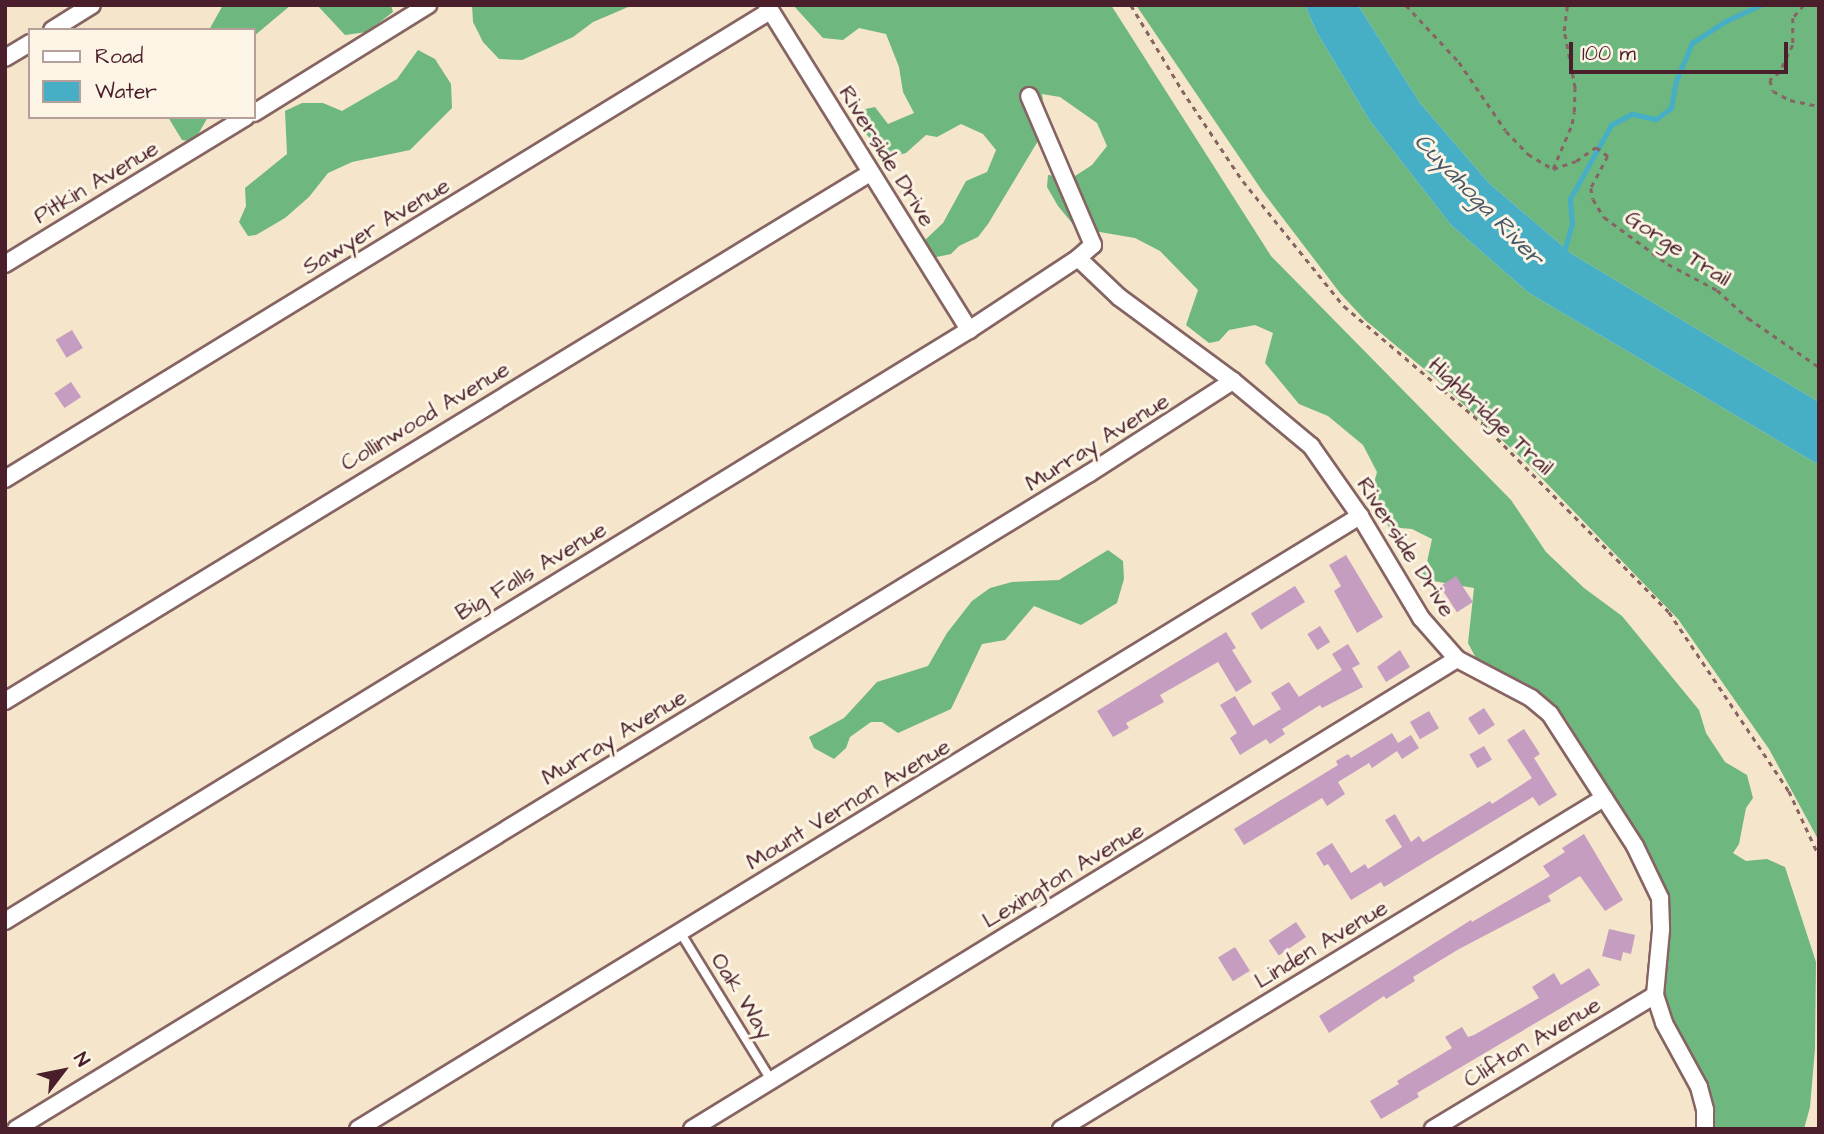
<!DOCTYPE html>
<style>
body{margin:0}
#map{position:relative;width:1824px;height:1134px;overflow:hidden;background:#f5e5ca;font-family:"Architects Daughter",sans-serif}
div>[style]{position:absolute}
.forest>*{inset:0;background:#6eb77e}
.water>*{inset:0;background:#46aec5}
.stream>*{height:4.5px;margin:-2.25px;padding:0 2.25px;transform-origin:2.25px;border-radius:2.25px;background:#46aec5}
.building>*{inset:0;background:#c49dc1;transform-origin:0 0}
.path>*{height:2.5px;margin-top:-1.25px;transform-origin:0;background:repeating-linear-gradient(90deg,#866463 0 5px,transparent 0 10px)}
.roads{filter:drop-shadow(2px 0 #866463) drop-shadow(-2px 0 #866463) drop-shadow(0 2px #866463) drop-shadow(0 -2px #866463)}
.lane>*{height:8px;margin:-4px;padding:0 4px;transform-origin:4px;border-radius:4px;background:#fff}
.street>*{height:16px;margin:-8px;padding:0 8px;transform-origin:8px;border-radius:8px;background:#fff}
span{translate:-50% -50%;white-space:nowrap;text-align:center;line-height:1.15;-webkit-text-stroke:6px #fcf5e5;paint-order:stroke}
.street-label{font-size:23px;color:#4a1f2b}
.water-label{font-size:24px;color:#485869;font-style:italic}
.frame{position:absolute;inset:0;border:7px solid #4a1f2b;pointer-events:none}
.legend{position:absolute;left:28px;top:28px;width:228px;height:91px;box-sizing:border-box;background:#fcf5e5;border:2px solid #b59f9b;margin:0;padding:9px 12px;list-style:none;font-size:21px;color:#4a1f2b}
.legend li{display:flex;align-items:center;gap:14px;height:35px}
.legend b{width:35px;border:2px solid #b59f9b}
.north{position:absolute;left:28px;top:1036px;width:70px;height:70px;-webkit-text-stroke:5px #fcf5e5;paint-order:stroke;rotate:58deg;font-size:19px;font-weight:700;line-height:28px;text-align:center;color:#4a1f2b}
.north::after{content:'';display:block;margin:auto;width:24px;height:32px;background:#4a1f2b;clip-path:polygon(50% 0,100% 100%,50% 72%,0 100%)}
.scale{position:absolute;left:1569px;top:42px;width:219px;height:32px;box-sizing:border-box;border:4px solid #4a1f2b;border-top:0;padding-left:9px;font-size:21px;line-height:24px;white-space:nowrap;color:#4a1f2b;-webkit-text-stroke:5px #fcf5e5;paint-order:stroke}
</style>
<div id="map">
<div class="forest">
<div style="clip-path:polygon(223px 5px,291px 5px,254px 36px,254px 30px,209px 30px)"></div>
<div style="clip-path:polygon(317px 5px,391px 5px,393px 12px,367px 32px,345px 35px)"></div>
<div style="clip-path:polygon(472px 5px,633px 5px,593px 22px,573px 37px,522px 60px,499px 59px,483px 42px,473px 22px)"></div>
<div style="clip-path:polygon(793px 5px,1111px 5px,1271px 256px,1511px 500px,1546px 552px,1584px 588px,1622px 616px,1699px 710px,1706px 733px,1725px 762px,1747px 775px,1753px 798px,1746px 808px,1739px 844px,1733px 853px,1746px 861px,1767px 859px,1785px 867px,1816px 962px,1815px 1049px,1810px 1107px,1804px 1129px,1704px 1129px,1664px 1003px,1661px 977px,1669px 921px,1667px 894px,1566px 719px,1545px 699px,1479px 664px,1468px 643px,1474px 588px,1416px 578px,1427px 562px,1432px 539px,1412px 529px,1389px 527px,1374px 502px,1372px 491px,1377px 472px,1363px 445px,1328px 416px,1299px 404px,1265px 363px,1273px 333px,1255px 325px,1229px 330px,1219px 341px,1209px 343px,1186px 325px,1198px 290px,1160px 251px,1135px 238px,1076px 228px,1058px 206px,1047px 187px,1048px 175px,1072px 178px,1092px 165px,1107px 146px,1097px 123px,1060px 97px,1042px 94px,1047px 126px,988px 224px,978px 237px,959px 246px,951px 254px,932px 258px,924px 241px,943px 223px,966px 181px,987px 172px,996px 150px,983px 134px,961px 124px,937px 137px,926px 135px,906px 153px,879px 161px,870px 139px,851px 112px,875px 107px,888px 124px,914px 113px,903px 92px,899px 67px,886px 34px,859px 28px,843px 40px,823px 38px)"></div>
<div style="clip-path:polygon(1136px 5px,1305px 5px,1316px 31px,1370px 121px,1451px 225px,1529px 293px,1819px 465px,1819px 841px,1769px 749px,1678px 619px,1531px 467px,1435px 378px,1365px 320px,1340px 293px,1263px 192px)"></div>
<div style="clip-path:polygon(1358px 5px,1819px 5px,1819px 402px,1572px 254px,1489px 183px,1420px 103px)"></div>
<div style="clip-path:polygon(418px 50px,435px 59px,451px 84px,452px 108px,410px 150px,352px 162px,328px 173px,309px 197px,285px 218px,256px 235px,248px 236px,239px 222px,246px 206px,245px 188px,287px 154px,285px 111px,302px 103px,323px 103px,342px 111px,397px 79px)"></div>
<div style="clip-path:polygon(168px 117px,208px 117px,197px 136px,188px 141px,182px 140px)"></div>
<div style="clip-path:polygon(1108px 550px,1123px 561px,1124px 579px,1117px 603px,1081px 625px,1034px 606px,1005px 640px,982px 644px,951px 709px,898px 733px,882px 722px,871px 722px,850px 737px,846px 748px,834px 759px,814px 748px,809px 737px,844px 718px,877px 682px,928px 666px,947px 633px,972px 601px,990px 588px,1012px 582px,1059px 580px)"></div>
</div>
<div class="water">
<div style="clip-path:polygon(1305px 5px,1358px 5px,1420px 103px,1489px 183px,1572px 254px,1819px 402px,1819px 465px,1529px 293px,1451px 225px,1370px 121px,1316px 31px)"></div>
</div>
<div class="stream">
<div style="left:1565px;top:248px;width:25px;rotate:-74deg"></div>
<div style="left:1572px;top:224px;width:25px;rotate:-95deg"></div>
<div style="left:1570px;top:199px;width:85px;rotate:-61deg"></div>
<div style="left:1611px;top:125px;width:24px;rotate:-28deg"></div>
<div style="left:1632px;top:114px;width:25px;rotate:12deg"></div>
<div style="left:1656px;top:119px;width:19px;rotate:-36deg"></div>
<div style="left:1671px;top:108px;width:27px;rotate:-80deg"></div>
<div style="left:1676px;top:81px;width:41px;rotate:-67.2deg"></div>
<div style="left:1692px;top:43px;width:40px;rotate:-32.9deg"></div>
<div style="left:1726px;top:21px;width:38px;rotate:-25deg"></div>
</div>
<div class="building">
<div style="left:72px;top:330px;width:21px;height:19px;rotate:59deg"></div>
<div style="left:71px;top:382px;width:18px;height:20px;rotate:56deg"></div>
<div style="clip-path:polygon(1346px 555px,1383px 617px,1357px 633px,1334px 591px,1341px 586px,1329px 565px)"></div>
<div style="left:1456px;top:576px;width:31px;height:19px;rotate:57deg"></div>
<div style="left:1295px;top:586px;width:19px;height:52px;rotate:58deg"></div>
<div style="left:1320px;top:626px;width:19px;height:15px;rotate:58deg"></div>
<div style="clip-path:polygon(1226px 632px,1236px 648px,1232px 650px,1252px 682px,1236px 692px,1218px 662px,1160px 695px,1164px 702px,1126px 723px,1129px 728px,1113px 737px,1097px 711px)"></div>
<div style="clip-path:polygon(1348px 644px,1360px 664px,1352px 668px,1363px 687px,1322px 708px,1320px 705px,1282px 729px,1285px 734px,1270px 744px,1266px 739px,1240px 755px,1230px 738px,1237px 733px,1220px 705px,1235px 696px,1253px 726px,1281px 709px,1271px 693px,1289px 682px,1299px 697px,1342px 670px,1332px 654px)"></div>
<div style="clip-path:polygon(1400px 650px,1410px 667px,1386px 682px,1377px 667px)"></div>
<div style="left:1484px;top:708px;width:20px;height:19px;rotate:57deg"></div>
<div style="left:1429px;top:711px;width:20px;height:22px;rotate:60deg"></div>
<div style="clip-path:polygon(1524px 729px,1540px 754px,1534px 758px,1557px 795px,1539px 806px,1533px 797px,1384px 887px,1381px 882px,1351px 900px,1328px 864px,1324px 866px,1316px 853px,1332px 843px,1351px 873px,1365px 864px,1368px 869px,1402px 847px,1385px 820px,1395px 814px,1411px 842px,1419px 836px,1423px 842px,1490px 801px,1492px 804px,1532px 778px,1507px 740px)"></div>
<div style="clip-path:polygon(1392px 733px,1398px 743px,1411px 735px,1419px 748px,1402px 759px,1397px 751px,1372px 768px,1369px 763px,1338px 782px,1345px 794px,1327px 806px,1322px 798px,1244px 845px,1234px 829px,1338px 765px,1336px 761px,1348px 754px,1351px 758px)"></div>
<div style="left:1484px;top:746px;width:16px;height:17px;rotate:60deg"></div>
<div style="clip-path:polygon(1584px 834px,1623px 900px,1605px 911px,1580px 876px,1548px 896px,1551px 901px,1459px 949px,1413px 977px,1415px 981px,1386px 999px,1384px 996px,1329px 1033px,1319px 1016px,1471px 920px,1472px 922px,1550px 876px,1543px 866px,1565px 852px,1562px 848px)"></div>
<div style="left:1296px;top:922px;width:18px;height:33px;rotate:56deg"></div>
<div style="clip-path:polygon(1609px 929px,1635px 935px,1631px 954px,1623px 952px,1621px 961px,1602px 956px)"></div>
<div style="left:1235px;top:947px;width:28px;height:20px;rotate:58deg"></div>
<div style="clip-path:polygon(1589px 968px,1600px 985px,1417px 1093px,1419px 1097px,1381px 1119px,1370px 1101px,1399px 1084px,1397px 1081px,1452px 1048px,1445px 1037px,1462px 1027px,1468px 1037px,1474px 1035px,1539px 998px,1532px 987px,1554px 973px,1561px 985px)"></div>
</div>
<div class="path">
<div style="left:1131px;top:5px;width:99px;rotate:59deg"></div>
<div style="left:1182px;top:90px;width:110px;rotate:56.2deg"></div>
<div style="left:1243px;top:181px;width:161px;rotate:51.1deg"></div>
<div style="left:1344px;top:306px;width:182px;rotate:40.3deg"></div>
<div style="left:1483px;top:424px;width:264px;rotate:45.3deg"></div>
<div style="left:1669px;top:612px;width:216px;rotate:56.2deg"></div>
<div style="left:1789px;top:791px;width:72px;rotate:65.2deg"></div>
<div style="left:1406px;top:5px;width:78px;rotate:47.1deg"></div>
<div style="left:1459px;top:62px;width:83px;rotate:55.7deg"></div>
<div style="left:1506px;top:131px;width:32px;rotate:46deg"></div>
<div style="left:1528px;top:154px;width:29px;rotate:31deg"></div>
<div style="left:1553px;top:169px;width:24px;rotate:-19deg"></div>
<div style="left:1576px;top:161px;width:24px;rotate:-35deg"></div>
<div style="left:1596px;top:147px;width:15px;rotate:37deg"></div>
<div style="left:1608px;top:156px;width:36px;rotate:118deg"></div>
<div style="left:1591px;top:188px;width:11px;rotate:80deg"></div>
<div style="left:1593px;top:199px;width:21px;rotate:59deg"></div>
<div style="left:1604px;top:217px;width:79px;rotate:36.3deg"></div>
<div style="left:1668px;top:264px;width:55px;rotate:28deg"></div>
<div style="left:1717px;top:290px;width:42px;rotate:42.1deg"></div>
<div style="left:1748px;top:318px;width:86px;rotate:34.6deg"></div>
<div style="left:1804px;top:5px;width:17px;rotate:130deg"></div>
<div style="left:1793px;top:18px;width:27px;rotate:90deg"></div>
<div style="left:1793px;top:45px;width:30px;rotate:116deg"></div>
<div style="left:1780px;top:72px;width:13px;rotate:141deg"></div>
<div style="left:1770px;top:80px;width:11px;rotate:75deg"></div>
<div style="left:1773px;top:91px;width:19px;rotate:28deg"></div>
<div style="left:1790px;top:100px;width:30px;rotate:12deg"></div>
<div style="left:1553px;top:169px;width:49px;rotate:-67.1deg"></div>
<div style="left:1572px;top:124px;width:12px;rotate:-81deg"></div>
<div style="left:1574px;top:112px;width:24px;rotate:-88deg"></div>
<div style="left:1575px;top:88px;width:58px;rotate:-100.9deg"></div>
<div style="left:1564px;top:31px;width:26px;rotate:-83deg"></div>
</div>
<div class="roads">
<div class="lane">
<div style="left:680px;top:932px;width:174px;rotate:58.4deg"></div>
</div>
<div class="street">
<div style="left:767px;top:5px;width:383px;rotate:58.1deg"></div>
<div style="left:52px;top:30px;width:47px;rotate:-32deg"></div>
<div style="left:5px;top:58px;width:29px;rotate:-31deg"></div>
<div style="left:254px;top:113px;width:205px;rotate:-31.8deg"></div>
<div style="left:1078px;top:258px;width:57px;rotate:43.6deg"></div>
<div style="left:1119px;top:297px;width:142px;rotate:36.4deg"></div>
<div style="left:1233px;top:381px;width:102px;rotate:39.8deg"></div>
<div style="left:1311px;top:446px;width:85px;rotate:55deg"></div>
<div style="left:1360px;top:516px;width:119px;rotate:59.1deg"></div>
<div style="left:1421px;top:618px;width:55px;rotate:48.7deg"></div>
<div style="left:1457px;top:659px;width:84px;rotate:27.8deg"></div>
<div style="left:1531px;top:698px;width:25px;rotate:40deg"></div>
<div style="left:1550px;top:714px;width:157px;rotate:57.2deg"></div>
<div style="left:1635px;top:846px;width:58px;rotate:64.3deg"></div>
<div style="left:1660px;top:898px;width:32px;rotate:88deg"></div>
<div style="left:1661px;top:930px;width:65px;rotate:95.3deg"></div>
<div style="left:1655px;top:995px;width:29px;rotate:72deg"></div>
<div style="left:1664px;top:1023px;width:73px;rotate:61.3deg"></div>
<div style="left:1699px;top:1087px;width:24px;rotate:75deg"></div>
<div style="left:1705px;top:1110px;width:19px;rotate:90deg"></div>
<div style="left:5px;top:264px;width:282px;rotate:-31.4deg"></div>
<div style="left:5px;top:479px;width:897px;rotate:-31.46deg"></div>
<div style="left:5px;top:701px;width:1013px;rotate:-31.4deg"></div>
<div style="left:5px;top:921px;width:1131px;rotate:-31.51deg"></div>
<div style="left:969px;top:330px;width:131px;rotate:-33.4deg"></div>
<div style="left:1078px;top:258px;width:20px;rotate:-41deg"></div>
<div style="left:1093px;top:245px;width:162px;rotate:-113.2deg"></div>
<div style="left:16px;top:1129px;width:1258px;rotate:-31.42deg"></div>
<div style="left:1090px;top:473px;width:170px;rotate:-32.8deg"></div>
<div style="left:358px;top:1129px;width:1175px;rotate:-31.46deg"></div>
<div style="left:692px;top:1129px;width:898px;rotate:-31.57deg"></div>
<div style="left:1061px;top:1129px;width:636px;rotate:-31.37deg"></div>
<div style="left:1433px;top:1129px;width:259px;rotate:-31.1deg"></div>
</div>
</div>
<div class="street-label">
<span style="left:887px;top:156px;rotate:58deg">Riverside Drive</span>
<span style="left:96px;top:182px;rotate:-31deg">Pitkin Avenue</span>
<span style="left:376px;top:226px;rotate:-31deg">Sawyer Avenue</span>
<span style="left:1678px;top:248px;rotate:33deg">Gorge Trail</span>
<span style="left:425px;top:416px;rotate:-31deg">Collinwood Avenue</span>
<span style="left:1491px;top:416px;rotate:43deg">Highbridge Trail</span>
<span style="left:1097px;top:442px;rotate:-32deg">Murray Avenue</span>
<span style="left:1406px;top:547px;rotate:57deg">Riverside Drive</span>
<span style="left:531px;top:571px;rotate:-31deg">Big Falls Avenue</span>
<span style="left:614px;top:737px;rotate:-31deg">Murray Avenue</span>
<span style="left:848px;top:804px;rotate:-31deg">Mount Vernon Avenue</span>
<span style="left:1063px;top:875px;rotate:-31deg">Lexington Avenue</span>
<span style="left:1321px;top:944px;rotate:-31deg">Linden Avenue</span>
<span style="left:742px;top:996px;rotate:58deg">Oak Way</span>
<span style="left:1532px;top:1042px;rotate:-31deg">Clifton Avenue</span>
</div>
<div class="water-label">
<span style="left:1478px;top:200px;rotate:46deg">Cuyahoga River</span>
</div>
<div class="frame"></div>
<ul class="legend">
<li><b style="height:9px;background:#fff"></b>Road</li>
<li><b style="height:19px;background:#46aec5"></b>Water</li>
</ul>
<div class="north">N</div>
<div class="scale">100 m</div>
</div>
